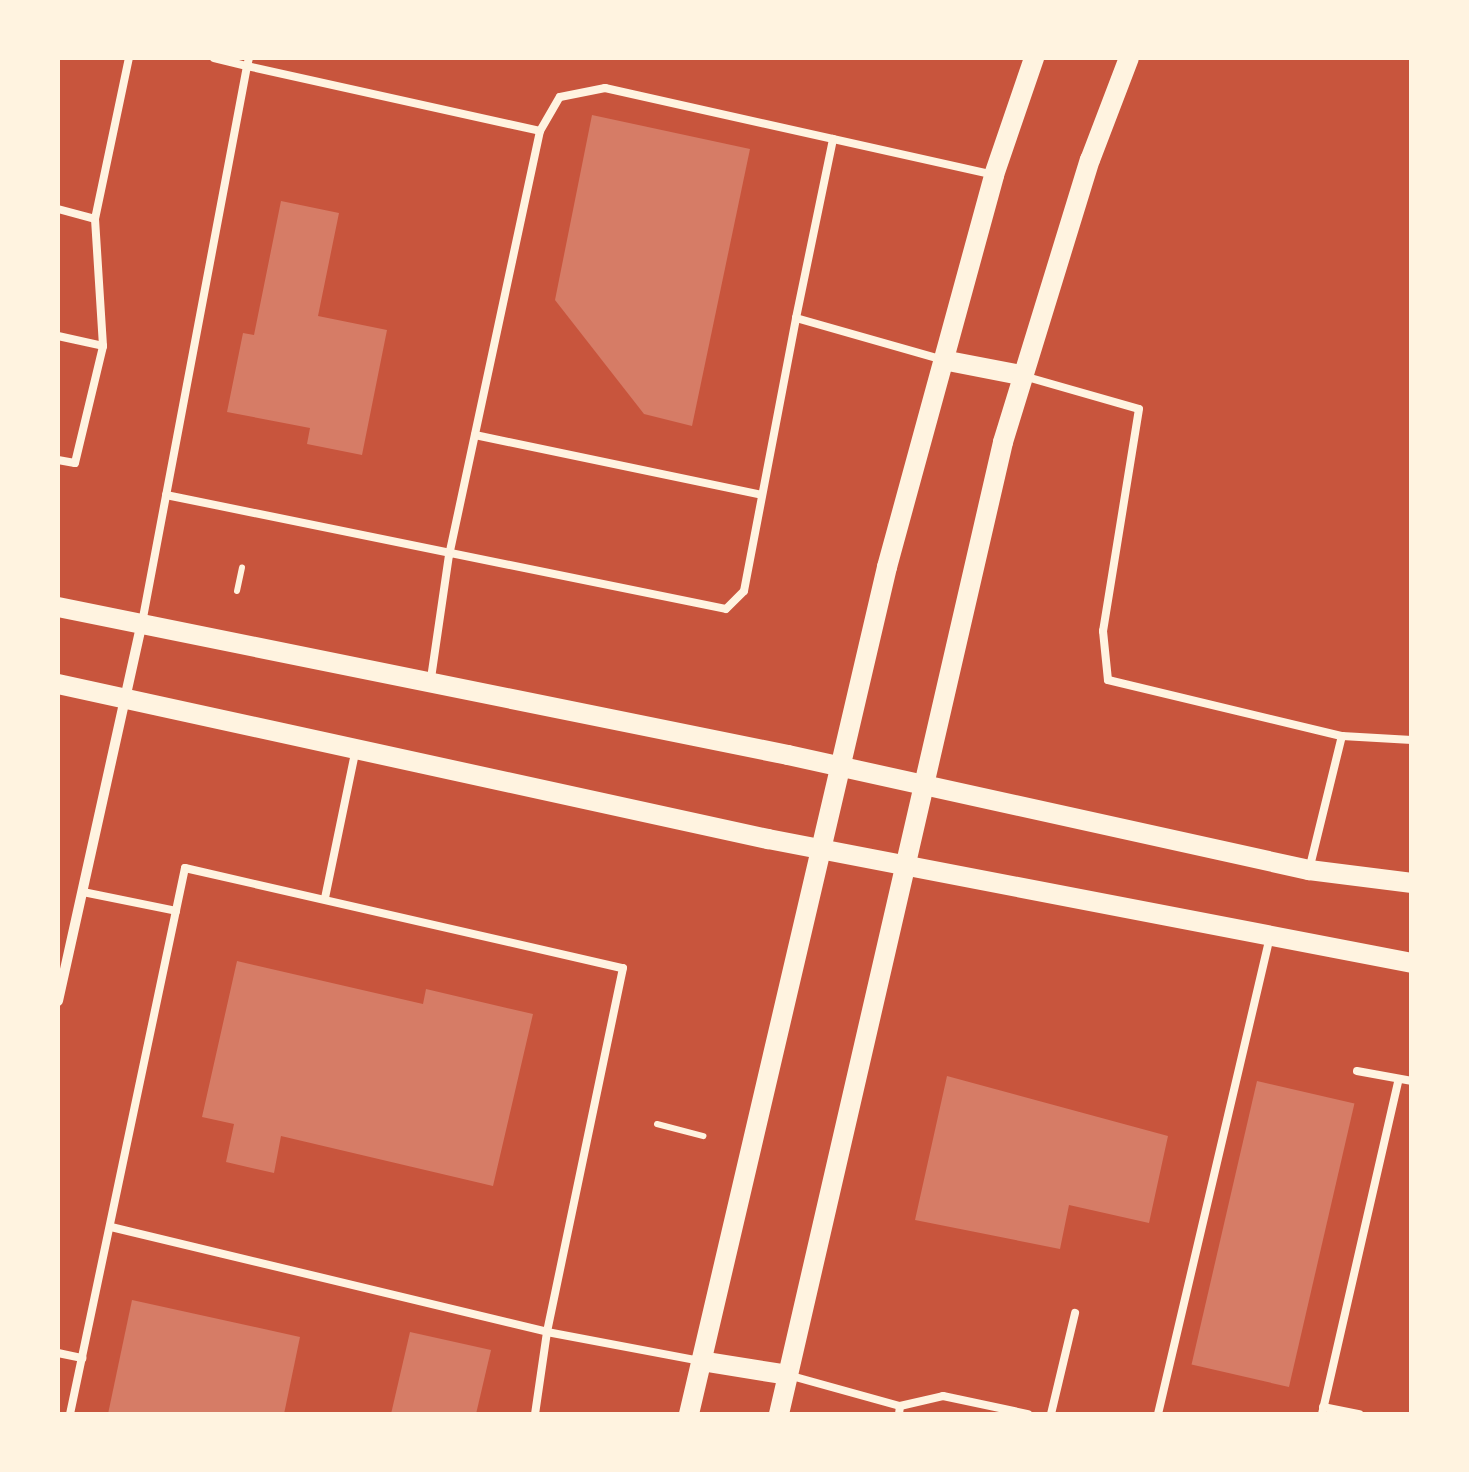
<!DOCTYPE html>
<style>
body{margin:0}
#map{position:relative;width:1469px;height:1472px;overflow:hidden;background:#c8553d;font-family:"PT Sans",sans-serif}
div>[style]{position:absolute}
.building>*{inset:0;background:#d67c66;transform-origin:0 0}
.path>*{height:6px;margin:-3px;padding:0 3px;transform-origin:3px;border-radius:3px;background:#fff3e0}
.service>*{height:8px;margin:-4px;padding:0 4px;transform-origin:4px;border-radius:4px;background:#fff3e0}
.minor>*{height:10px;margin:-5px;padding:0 5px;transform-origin:5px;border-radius:5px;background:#fff3e0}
.secondary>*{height:20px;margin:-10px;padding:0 10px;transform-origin:10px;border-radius:10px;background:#fff3e0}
span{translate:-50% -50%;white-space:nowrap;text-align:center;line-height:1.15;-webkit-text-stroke:8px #fff3e0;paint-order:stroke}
.frame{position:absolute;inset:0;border:60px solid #fff3e0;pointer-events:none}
</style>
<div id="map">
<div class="building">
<div style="clip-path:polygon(592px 115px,750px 149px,692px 426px,644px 414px,555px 300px)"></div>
<div style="clip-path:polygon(281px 201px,339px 213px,318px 316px,387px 330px,362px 455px,307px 444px,310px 428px,227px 412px,243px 333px,254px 335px)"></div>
<div style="clip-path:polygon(237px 961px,423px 1004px,426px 989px,533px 1014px,493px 1186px,281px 1136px,274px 1173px,226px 1162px,234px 1124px,202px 1117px)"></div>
<div style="clip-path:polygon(947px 1076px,1168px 1136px,1149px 1223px,1069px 1205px,1060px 1249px,915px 1220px)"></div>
<div style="left:1257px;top:1081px;width:100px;height:291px;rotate:13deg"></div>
<div style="clip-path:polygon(132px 1300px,300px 1337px,284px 1414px,108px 1414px)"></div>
<div style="clip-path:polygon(410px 1332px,491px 1350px,476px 1414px,391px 1414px)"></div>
</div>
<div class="path">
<div style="left:237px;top:591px;width:24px;rotate:-78deg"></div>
<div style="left:657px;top:1124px;width:48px;rotate:14.6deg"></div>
</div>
<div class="service">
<div style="left:214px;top:58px;width:34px;rotate:14deg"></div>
<div style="left:247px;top:66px;width:8px;rotate:-76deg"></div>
<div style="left:540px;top:131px;width:39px;rotate:-60deg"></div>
<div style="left:560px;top:97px;width:46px;rotate:-11.3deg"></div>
<div style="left:605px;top:88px;width:394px;rotate:12.6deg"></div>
<div style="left:58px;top:209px;width:38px;rotate:15deg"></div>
<div style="left:95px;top:219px;width:165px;rotate:-78.1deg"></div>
<div style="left:796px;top:318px;width:183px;rotate:-78.3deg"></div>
<div style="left:58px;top:336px;width:46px;rotate:12.5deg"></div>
<div style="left:1027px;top:377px;width:116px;rotate:15.9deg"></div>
<div style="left:1139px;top:409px;width:225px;rotate:99.2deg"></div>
<div style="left:1103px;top:631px;width:49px;rotate:84.2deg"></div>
<div style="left:1108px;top:680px;width:241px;rotate:13.5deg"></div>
<div style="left:1342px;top:736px;width:70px;rotate:3.3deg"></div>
<div style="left:475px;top:435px;width:293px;rotate:11.8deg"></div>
<div style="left:58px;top:460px;width:17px;rotate:10deg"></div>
<div style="left:75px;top:463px;width:120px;rotate:-76.5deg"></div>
<div style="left:103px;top:346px;width:127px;rotate:-93.6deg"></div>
<div style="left:166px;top:495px;width:571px;rotate:11.51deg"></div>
<div style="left:726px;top:609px;width:25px;rotate:-45deg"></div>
<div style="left:744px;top:591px;width:278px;rotate:-79.2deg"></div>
<div style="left:796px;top:318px;width:153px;rotate:15.9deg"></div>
<div style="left:142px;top:623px;width:567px;rotate:-79.32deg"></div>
<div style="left:247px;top:66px;width:300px;rotate:12.5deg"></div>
<div style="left:540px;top:131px;width:434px;rotate:102.1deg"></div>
<div style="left:449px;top:555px;width:125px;rotate:98.3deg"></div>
<div style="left:1309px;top:870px;width:138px;rotate:-76.2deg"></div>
<div style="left:83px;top:892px;width:95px;rotate:11.5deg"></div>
<div style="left:325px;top:898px;width:148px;rotate:-78.3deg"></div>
<div style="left:1357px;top:1071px;width:56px;rotate:10.3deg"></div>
<div style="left:111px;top:1227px;width:448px;rotate:13.5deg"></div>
<div style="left:547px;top:1332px;width:83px;rotate:98.3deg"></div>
<div style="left:58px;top:1353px;width:25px;rotate:12deg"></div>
<div style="left:788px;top:1375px;width:116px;rotate:15.5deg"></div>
<div style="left:900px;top:1406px;width:8px;rotate:97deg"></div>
<div style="left:900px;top:1406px;width:44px;rotate:-13.1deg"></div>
<div style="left:943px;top:1396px;width:87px;rotate:12deg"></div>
<div style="left:1323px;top:1407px;width:37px;rotate:11deg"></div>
<div style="left:70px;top:1414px;width:558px;rotate:-78.11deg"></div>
<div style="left:185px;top:868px;width:449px;rotate:12.9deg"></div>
<div style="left:623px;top:968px;width:372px;rotate:101.8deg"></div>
<div style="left:547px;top:1332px;width:157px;rotate:10.7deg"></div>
<div style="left:1051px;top:1414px;width:104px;rotate:-76.6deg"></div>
<div style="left:1158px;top:1414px;width:487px;rotate:-76.8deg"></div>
<div style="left:1322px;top:1414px;width:342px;rotate:-77.1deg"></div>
</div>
<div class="minor">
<div style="left:58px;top:1001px;width:387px;rotate:-77.5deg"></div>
</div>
<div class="secondary">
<div style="left:943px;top:360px;width:79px;rotate:10.9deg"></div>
<div style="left:58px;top:607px;width:745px;rotate:11.46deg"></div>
<div style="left:788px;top:755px;width:534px;rotate:12.45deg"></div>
<div style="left:1309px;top:870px;width:104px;rotate:7.2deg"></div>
<div style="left:58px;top:684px;width:727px;rotate:12.32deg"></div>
<div style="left:768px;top:839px;width:656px;rotate:10.9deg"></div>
<div style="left:701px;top:1361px;width:88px;rotate:9.1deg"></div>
<div style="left:689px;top:1414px;width:870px;rotate:-76.84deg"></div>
<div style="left:887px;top:567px;width:406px;rotate:-74.7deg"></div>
<div style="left:994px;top:175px;width:124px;rotate:-71.1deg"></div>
<div style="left:779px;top:1414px;width:997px;rotate:-77.02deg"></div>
<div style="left:1003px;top:442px;width:295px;rotate:-72.9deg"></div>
<div style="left:1090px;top:160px;width:109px;rotate:-69.1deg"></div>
</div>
<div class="frame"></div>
</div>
